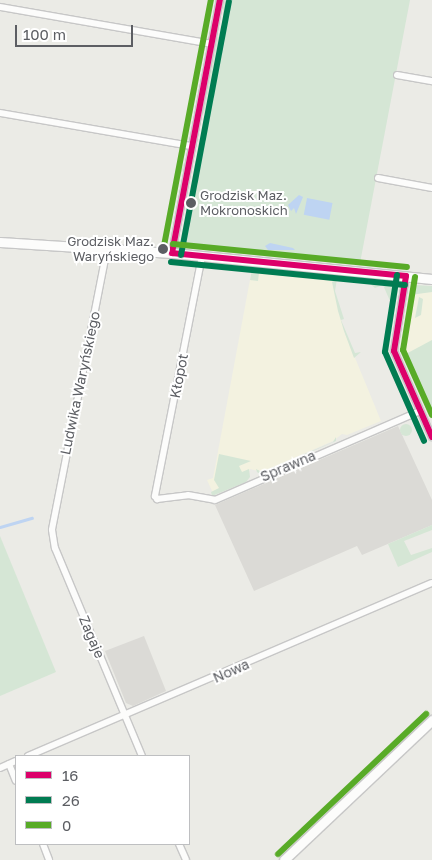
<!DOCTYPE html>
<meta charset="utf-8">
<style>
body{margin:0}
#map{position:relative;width:432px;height:860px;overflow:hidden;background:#ebebe6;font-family:"Golos Text",sans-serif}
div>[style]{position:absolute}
.commercial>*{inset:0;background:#f3f2e0}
.industrial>*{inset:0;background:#dbdad6}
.green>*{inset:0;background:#d5e6d5;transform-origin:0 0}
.round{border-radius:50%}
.water>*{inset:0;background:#bed4f2;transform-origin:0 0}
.stream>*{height:2.5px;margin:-1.25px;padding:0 1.25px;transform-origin:1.25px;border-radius:1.25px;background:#bed4f2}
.roads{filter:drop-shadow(1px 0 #c7c7c7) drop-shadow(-1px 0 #c7c7c7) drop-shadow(0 1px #c7c7c7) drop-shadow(0 -1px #c7c7c7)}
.minor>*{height:6px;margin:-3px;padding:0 3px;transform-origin:3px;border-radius:3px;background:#fcfcfb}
.tertiary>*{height:9px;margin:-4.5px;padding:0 4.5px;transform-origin:4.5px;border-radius:4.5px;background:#fcfcfb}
.bus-1>*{height:6px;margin:-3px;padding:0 3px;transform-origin:3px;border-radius:3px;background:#dc006a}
.bus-2>*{height:6px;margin:-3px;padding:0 3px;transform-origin:3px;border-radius:3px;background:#007c52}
.bus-3>*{height:6px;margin:-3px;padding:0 3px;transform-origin:3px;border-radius:3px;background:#58ab27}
.dots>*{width:14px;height:14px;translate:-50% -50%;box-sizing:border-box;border:2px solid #fff;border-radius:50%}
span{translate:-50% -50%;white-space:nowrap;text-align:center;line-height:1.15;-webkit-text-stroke:4px #fff;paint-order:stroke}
.bus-label{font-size:13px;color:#5c5e63}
.left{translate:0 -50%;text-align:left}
.right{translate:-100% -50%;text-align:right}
.street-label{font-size:14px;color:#5c5e63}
.legend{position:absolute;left:15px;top:755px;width:175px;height:90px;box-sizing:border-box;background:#fff;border:1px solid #bebfc1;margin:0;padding:6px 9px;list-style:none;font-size:15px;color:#5c5e63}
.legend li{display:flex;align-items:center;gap:10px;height:25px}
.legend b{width:25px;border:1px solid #bebfc1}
.scale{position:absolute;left:15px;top:25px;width:118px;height:22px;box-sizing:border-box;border:2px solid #5c5e63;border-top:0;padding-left:6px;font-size:15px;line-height:18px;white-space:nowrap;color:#5c5e63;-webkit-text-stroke:4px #fff;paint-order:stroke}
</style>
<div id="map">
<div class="commercial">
<div style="clip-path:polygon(252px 269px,331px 276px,344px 331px,381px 421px,347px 435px,342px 434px,333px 441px,262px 472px,250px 469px,247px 479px,213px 493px,207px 480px,213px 478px)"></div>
<div style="clip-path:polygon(432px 287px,432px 343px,405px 358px,401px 350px,411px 294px)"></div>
</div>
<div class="industrial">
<div style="clip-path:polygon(398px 426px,432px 500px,432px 525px,362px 555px,357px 546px,254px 591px,215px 505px)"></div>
<div style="clip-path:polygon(144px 636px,166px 691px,133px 706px,126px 703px,105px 651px)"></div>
</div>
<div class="green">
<div style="left:223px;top:0;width:3px;height:33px"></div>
<div style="clip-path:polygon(229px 0,410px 0,360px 263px,185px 246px,182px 242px,216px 72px,223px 51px,225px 40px,222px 37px)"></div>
<div style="clip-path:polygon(216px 36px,219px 37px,204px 114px,202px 111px)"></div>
<div style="left:197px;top:138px;width:2px;height:56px;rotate:27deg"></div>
<div style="clip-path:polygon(252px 269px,285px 272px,284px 276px,259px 273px,258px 281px,250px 280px)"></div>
<div style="clip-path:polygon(337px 279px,335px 291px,344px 319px,341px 320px,355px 353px,361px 352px,354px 358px,344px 331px,338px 311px,332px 282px)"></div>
<div style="clip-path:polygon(368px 282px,395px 286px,394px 310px,383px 285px,375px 288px)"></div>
<div style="clip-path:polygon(414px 285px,432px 286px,432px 292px,410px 295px)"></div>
<div style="clip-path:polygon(419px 297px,423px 299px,421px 315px,415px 318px)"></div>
<div style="clip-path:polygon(432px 340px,432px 419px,404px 355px)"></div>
<div class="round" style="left:400px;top:424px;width:12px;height:12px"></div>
<div style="clip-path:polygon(336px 437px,336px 441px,260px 474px,257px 472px,256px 469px,262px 472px,333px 442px)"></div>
<div style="clip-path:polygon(219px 454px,251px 461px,239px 466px,242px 472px,249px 469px,250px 477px,246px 482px,212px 496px,211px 492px,219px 488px,214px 480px)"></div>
<div style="clip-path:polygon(432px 525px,432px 530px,404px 541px,411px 555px,432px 548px,432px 552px,398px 567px,388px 544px)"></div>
<div style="clip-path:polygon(0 536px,56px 672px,0 696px)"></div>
</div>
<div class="water">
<div style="clip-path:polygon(299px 195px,303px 197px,296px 214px,294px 208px,291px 211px,288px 205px)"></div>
<div style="left:307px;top:198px;width:26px;height:17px;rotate:11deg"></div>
<div style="clip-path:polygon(270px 243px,293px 248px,295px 250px,268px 250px,265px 246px)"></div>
</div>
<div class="stream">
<div style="left:0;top:527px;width:33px;rotate:-16deg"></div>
</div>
<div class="roads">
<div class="minor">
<div style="left:0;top:7px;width:214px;rotate:9.9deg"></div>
<div style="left:397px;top:75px;width:36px;rotate:10deg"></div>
<div style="left:0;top:113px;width:195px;rotate:9.8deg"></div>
<div style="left:378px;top:178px;width:55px;rotate:10.5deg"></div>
<div style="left:107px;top:249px;width:286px;rotate:101.1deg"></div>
<div style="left:52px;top:530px;width:18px;rotate:81deg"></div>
<div style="left:55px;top:548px;width:225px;rotate:67.3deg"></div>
<div style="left:172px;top:253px;width:258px;rotate:-79.3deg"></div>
<div style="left:202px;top:256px;width:245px;rotate:101.1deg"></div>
<div style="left:155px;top:496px;width:4px;rotate:56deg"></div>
<div style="left:157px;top:499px;width:31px;rotate:-7deg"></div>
<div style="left:188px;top:495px;width:27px;rotate:10deg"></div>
<div style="left:215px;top:500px;width:223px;rotate:-23.5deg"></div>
<div style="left:406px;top:276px;width:76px;rotate:99.1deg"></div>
<div style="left:394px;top:351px;width:94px;rotate:66.2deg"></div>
<div style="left:28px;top:756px;width:439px;rotate:-23.2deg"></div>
<div style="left:9px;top:764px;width:18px;rotate:68deg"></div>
<div style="left:0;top:768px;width:17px;rotate:-24deg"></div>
<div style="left:43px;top:844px;width:17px;rotate:69deg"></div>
<div style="left:179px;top:844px;width:17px;rotate:66deg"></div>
</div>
<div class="tertiary">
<div style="left:0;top:242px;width:172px;rotate:3.7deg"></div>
<div style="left:172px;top:253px;width:261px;rotate:5.7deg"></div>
<div style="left:284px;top:860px;width:204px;rotate:-43.4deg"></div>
</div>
</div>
<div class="bus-1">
<div style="left:172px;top:253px;width:258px;rotate:-79.3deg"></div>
<div style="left:172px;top:253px;width:235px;rotate:5.6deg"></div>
<div style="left:406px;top:276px;width:76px;rotate:99.1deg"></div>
<div style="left:394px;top:351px;width:94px;rotate:66.2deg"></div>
</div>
<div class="bus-2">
<div style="left:181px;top:255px;width:258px;rotate:-79.3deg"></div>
<div style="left:171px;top:262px;width:235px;rotate:5.6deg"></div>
<div style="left:397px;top:275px;width:78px;rotate:98.9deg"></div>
<div style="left:385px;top:352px;width:97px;rotate:66.3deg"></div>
</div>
<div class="bus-3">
<div style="left:173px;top:244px;width:235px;rotate:5.6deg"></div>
<div style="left:163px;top:251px;width:256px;rotate:-79.2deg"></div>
<div style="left:415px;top:277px;width:74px;rotate:99.3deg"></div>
<div style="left:403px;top:350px;width:71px;rotate:66deg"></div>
<div style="left:278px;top:854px;width:204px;rotate:-43.4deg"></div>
</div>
<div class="dots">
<div style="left:191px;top:203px;background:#5c5e63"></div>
<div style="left:163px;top:249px;background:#5c5e63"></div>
</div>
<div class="bus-label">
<span class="left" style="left:200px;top:203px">Grodzisk Maz.<br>Mokronoskich</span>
<span class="right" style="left:154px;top:249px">Grodzisk Maz.<br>Waryńskiego</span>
</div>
<div class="street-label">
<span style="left:179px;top:376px;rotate:-79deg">Kłopot</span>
<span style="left:80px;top:383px;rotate:-78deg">Ludwika Waryńskiego</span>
<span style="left:288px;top:466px;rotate:-23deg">Sprawna</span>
<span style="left:92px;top:637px;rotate:67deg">Zagaje</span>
<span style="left:231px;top:671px;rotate:-24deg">Nowa</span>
</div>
<ul class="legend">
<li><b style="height:6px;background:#dc006a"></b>16</li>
<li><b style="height:6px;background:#007c52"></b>26</li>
<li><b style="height:6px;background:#58ab27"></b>0</li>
</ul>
<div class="scale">100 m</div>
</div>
